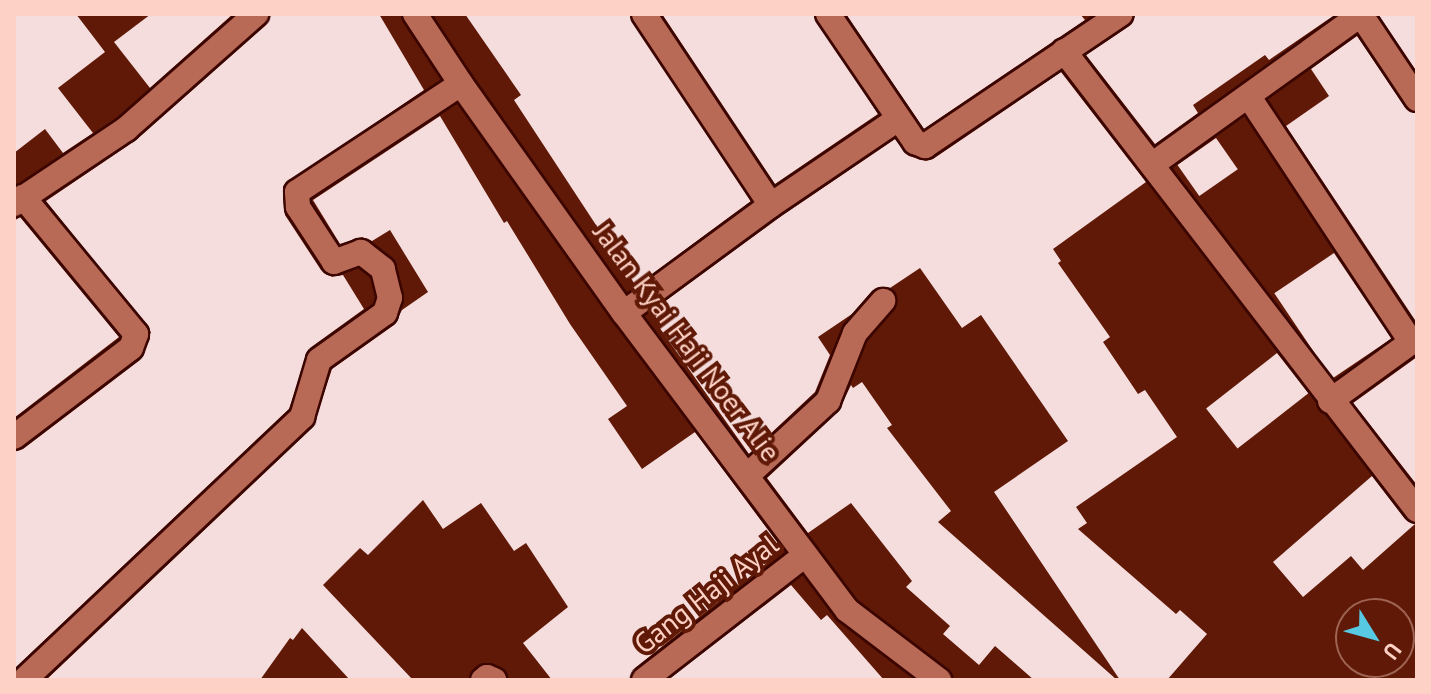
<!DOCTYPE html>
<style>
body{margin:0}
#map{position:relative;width:1431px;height:694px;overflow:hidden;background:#5f1906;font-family:"PT Sans",sans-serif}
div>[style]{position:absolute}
.building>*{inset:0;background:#f5ddde;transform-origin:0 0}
.roads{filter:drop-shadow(2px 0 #3b0500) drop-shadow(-2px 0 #3b0500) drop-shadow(0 2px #3b0500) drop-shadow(0 -2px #3b0500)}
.street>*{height:24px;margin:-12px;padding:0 12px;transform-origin:12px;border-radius:12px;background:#b96a56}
.secondary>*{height:24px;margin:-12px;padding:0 12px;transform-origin:12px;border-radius:12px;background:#b96a56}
span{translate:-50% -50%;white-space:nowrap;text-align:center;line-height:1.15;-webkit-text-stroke:8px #5f1906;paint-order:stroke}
.street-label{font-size:28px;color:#fdd1c5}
.frame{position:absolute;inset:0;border:16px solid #fdd1c5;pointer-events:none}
.north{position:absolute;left:1335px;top:598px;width:80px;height:80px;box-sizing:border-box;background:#5f1906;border:2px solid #9e6352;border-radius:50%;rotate:127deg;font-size:22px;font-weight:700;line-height:32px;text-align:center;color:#fdd1c5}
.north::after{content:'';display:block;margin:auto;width:28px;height:36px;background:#58c9e3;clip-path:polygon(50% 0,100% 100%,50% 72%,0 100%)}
</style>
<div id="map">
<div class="building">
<div style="clip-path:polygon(14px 14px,76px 14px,105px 52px,58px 88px,93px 133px,63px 153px,45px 129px,14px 153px)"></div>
<div style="clip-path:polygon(151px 14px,233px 14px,150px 88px,114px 42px)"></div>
<div style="clip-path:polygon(271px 14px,379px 14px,424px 90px,283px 186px,285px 215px,321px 270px,332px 277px,343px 275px,364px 309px,310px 348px,289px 409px,14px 669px,14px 452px,23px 449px,140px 360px,151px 332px,46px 201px,136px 140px,266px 25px)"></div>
<div style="clip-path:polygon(465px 14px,629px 14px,751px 201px,636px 286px,514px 100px,521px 95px)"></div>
<div style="clip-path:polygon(662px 14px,813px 14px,878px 114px,775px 184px)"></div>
<div style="clip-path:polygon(846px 14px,1080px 14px,1085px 20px,924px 129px)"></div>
<div style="clip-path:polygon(1136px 14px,1336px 14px,1269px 60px,1265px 55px,1193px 105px,1198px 113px,1155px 144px,1086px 55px,1129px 26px)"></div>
<div style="clip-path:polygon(1378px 14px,1417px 14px,1417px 72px)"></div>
<div style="clip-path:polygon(1357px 36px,1405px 107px,1417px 114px,1417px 323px,1286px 126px,1329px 96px,1311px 69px)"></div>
<div style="clip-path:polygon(1061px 72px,1146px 182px,1053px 249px,1061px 261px,1058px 263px,1110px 337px,1103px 342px,1138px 394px,1145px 390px,1177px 437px,1076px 507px,1087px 523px,1078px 529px,1176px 614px,1180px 610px,1207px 634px,1167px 680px,1120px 680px,994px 492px,1068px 441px,981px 315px,962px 328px,920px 268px,890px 288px,879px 287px,872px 291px,852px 314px,818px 337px,830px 355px,815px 392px,749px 454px,652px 317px,656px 314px,653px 310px,780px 217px,895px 139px,909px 156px,926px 161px,933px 159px)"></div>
<div style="clip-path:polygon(440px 116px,504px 223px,507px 221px,570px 324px,627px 406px,608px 419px,642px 469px,695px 432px,783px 550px,635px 668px,629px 680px,552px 680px,523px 643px,568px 607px,526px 543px,514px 551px,481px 503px,443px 529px,423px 500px,368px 555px,360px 548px,323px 585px,413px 680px,350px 680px,302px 628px,293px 640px,290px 638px,260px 680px,46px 680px,312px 428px,332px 369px,394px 325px,402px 310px,428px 292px,390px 230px,372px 241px,362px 237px,340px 244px,313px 200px)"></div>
<div style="left:1216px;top:138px;width:38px;height:47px;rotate:55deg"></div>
<div style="clip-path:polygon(20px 217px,119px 337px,14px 418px,14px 221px)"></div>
<div style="left:1334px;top:253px;width:103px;height:72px;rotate:56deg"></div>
<div style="left:1277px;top:353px;width:51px;height:90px;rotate:52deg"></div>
<div style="clip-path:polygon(1417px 357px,1417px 485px,1353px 403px)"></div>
<div style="clip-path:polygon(862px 382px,892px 425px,887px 428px,951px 511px,938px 522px,1117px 680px,1034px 680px,995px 646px,979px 665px,943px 634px,950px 626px,906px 587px,912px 581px,851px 503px,808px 533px,767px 478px,838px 412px,851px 385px,853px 388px)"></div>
<div style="clip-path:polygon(1372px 476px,1405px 519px,1415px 524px,1363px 570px,1351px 556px,1303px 597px,1273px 562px)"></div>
<div style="clip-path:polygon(791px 585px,821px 620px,827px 615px,884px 680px,668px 680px)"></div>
</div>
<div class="roads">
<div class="street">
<div style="left:644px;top:14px;width:229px;rotate:56.4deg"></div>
<div style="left:828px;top:14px;width:155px;rotate:55.8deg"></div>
<div style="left:915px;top:142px;width:11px;rotate:22deg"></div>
<div style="left:925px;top:146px;width:236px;rotate:-34deg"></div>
<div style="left:1361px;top:15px;width:101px;rotate:56.3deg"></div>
<div style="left:1064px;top:51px;width:579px;rotate:52.44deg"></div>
<div style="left:1249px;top:97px;width:294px;rotate:56.5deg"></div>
<div style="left:1153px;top:164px;width:257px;rotate:-35.7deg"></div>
<div style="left:14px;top:204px;width:135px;rotate:-33.8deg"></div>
<div style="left:126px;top:129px;width:174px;rotate:-41.5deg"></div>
<div style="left:624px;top:313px;width:182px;rotate:-36.3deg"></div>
<div style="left:771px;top:205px;width:153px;rotate:-34.1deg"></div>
<div style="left:1330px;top:401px;width:107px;rotate:-35.9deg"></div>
<div style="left:14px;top:437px;width:147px;rotate:-37.3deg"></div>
<div style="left:131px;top:348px;width:15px;rotate:-70deg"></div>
<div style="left:136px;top:334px;width:178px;rotate:-129.5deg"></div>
<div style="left:749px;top:474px;width:108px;rotate:-42.7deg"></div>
<div style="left:828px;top:401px;width:73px;rotate:-68.3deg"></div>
<div style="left:855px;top:333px;width:43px;rotate:-48.8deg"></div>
<div style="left:24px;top:680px;width:383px;rotate:-43.4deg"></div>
<div style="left:302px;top:417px;width:59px;rotate:-73.4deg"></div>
<div style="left:319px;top:360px;width:81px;rotate:-35.5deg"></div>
<div style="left:385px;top:313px;width:16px;rotate:-72deg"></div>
<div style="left:390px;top:298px;width:30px;rotate:-104deg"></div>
<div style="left:383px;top:269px;width:28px;rotate:-142deg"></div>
<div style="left:361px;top:252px;width:29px;rotate:160deg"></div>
<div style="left:334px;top:262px;width:66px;rotate:-123.2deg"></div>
<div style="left:298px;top:207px;width:15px;rotate:-94deg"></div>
<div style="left:297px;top:192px;width:196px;rotate:-33.4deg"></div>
<div style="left:483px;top:680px;width:5px;rotate:-37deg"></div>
<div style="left:487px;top:677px;width:8px;rotate:23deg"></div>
<div style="left:644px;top:680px;width:204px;rotate:-37.8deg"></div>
</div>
<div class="secondary">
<div style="left:415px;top:14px;width:84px;rotate:56.7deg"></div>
<div style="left:461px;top:84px;width:281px;rotate:54.6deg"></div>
<div style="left:624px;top:313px;width:371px;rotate:53.1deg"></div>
<div style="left:847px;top:610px;width:116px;rotate:37.3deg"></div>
</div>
</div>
<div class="street-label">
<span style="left:687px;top:342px;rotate:53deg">Jalan Kyai Haji Noer Alie</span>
<span style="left:706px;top:594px;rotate:-38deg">Gang Haji Ayal</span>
</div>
<div class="frame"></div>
<div class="north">U</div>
</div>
